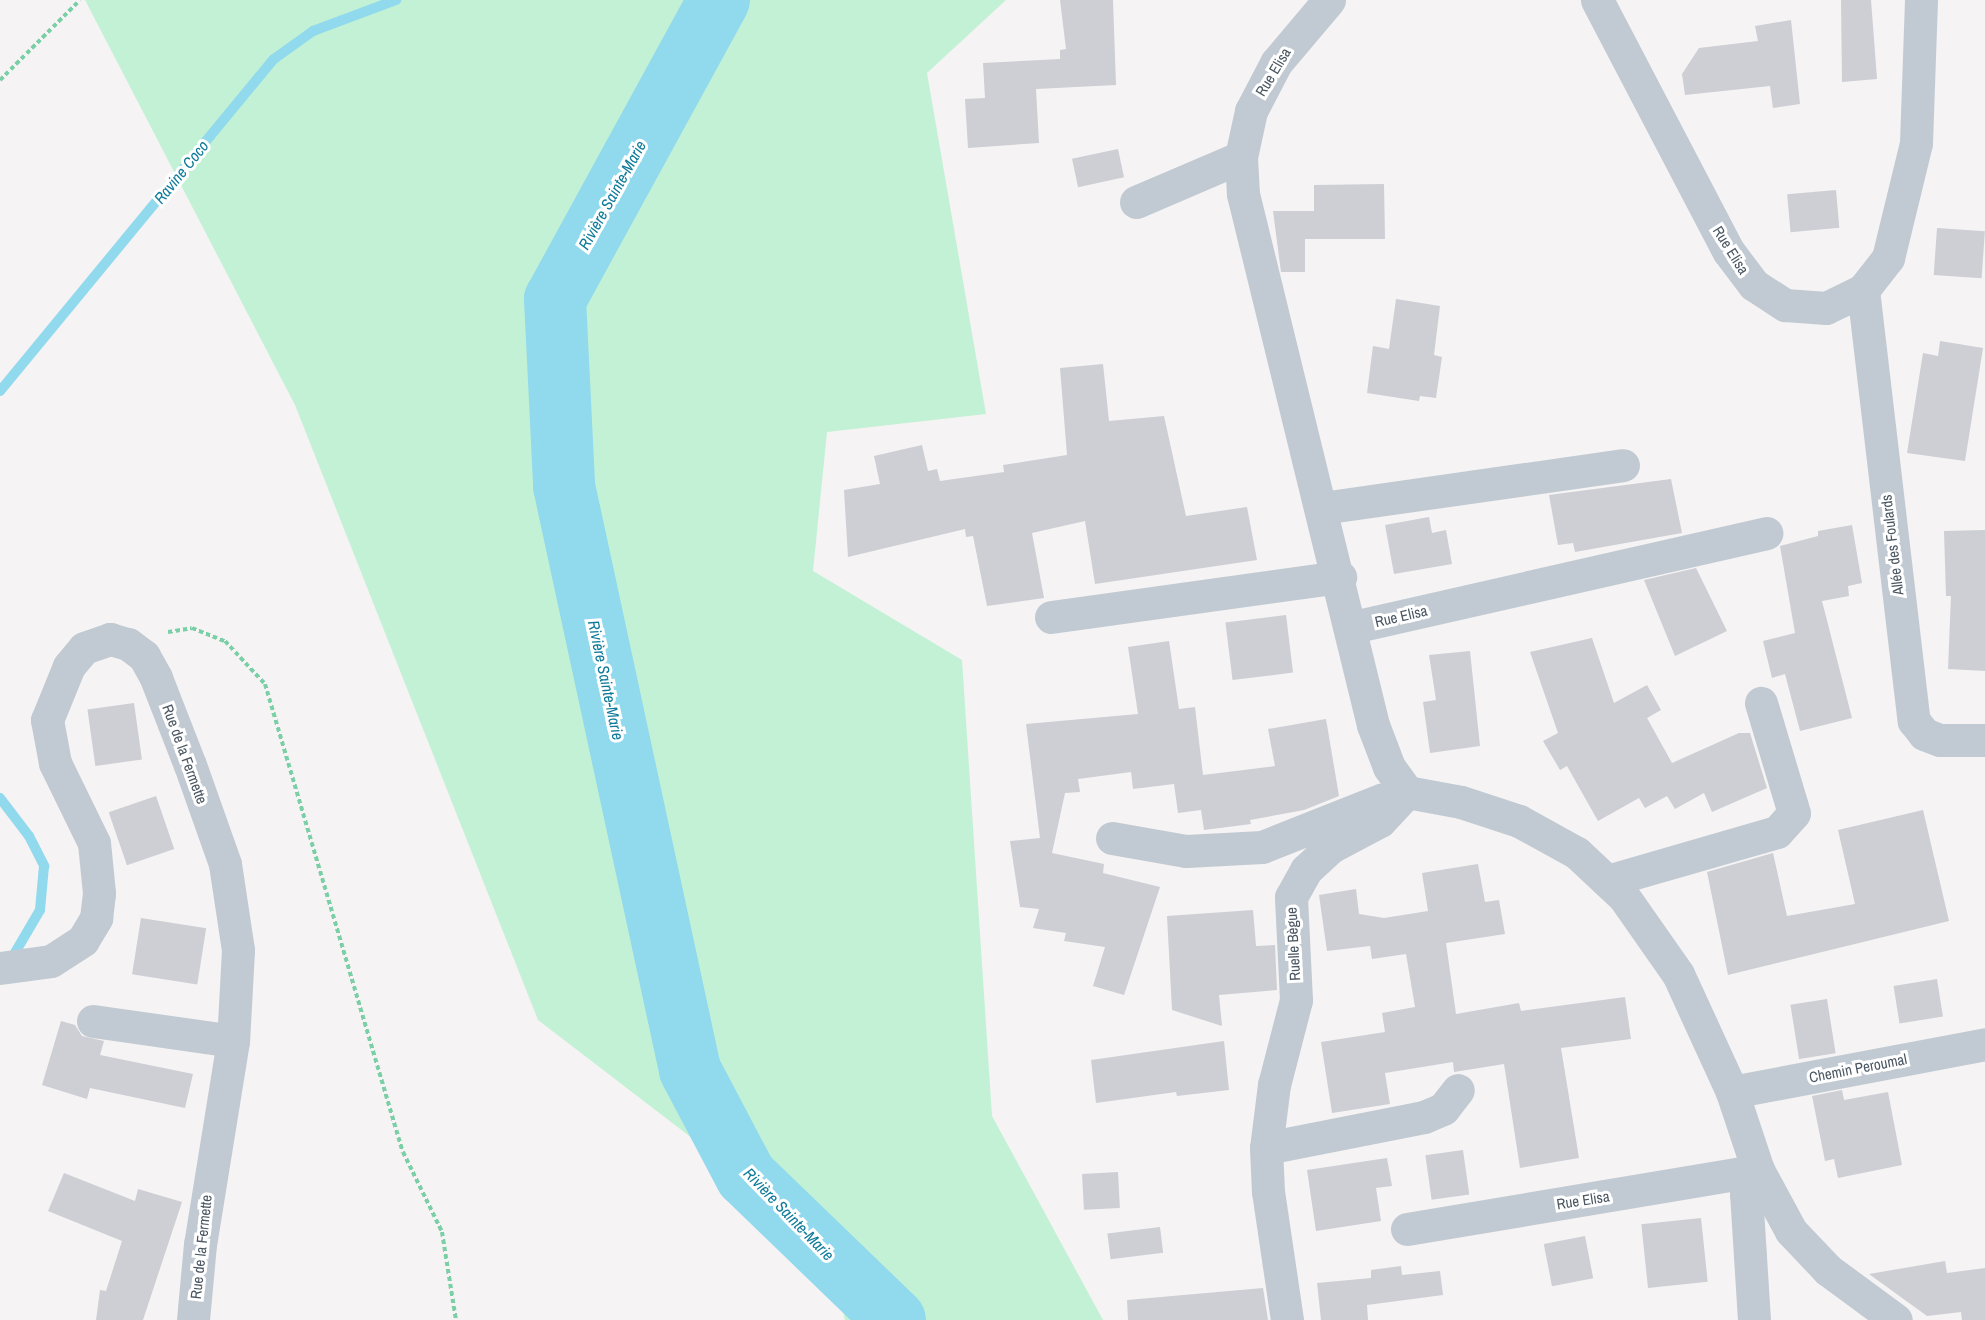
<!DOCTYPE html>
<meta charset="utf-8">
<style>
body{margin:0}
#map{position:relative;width:1985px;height:1320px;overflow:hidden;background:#f5f3f3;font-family:"Archivo Narrow",sans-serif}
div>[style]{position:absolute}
.green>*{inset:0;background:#c3f1d5}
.stream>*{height:10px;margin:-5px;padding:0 5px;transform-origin:5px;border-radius:5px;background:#91d9ed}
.river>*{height:62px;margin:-31px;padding:0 31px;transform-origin:31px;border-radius:31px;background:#91d9ed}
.building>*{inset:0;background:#cdcfd5;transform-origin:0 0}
.path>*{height:4px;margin-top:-2px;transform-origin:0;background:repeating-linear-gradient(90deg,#7bcfa6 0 4.5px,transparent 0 7.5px)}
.minor>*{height:33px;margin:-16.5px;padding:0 16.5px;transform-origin:16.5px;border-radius:16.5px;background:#c1cad2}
span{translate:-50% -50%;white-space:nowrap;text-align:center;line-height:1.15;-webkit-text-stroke:6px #fff;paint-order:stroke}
.street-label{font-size:15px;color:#4a5661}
.water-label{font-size:16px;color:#0d7a9a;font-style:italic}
</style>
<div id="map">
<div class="green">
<div style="clip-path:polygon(85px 0,1006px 0,927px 73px,986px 414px,827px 432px,813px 571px,962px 660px,992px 1116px,1103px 1320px,845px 1320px,825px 1240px,538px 1020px,295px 405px)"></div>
</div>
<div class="stream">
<div style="left:0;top:391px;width:430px;rotate:-50.5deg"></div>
<div style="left:274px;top:59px;width:48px;rotate:-35.7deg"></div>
<div style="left:313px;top:31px;width:89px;rotate:-20.5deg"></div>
<div style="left:0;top:798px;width:48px;rotate:52.7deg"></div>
<div style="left:29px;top:836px;width:34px;rotate:63deg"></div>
<div style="left:44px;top:866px;width:44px;rotate:95.2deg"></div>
<div style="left:40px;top:910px;width:56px;rotate:120.3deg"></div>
</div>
<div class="river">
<div style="left:719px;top:0;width:341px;rotate:118.7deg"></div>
<div style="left:555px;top:299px;width:187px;rotate:87.2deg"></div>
<div style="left:564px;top:486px;width:597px;rotate:77.82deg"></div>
<div style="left:690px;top:1070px;width:120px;rotate:62.2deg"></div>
<div style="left:746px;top:1176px;width:207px;rotate:44deg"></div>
</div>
<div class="building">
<div style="clip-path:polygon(1060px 0,1113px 0,1116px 85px,1036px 89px,1039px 143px,968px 148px,965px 99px,985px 98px,983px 63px,1060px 59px,1060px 50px,1066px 49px)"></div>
<div style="clip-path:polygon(1841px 0,1871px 0,1877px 79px,1842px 82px)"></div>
<div style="clip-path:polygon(1791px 20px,1800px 104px,1773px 108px,1770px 86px,1685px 95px,1682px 74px,1699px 48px,1758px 41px,1755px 26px)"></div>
<div style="left:1118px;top:149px;width:29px;height:47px;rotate:78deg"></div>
<div style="clip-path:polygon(1384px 184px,1385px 239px,1305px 239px,1305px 272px,1281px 272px,1273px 211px,1314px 211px,1314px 185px)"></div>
<div style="left:1836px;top:190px;width:38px;height:49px;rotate:85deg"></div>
<div style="left:1937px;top:228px;width:48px;height:47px;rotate:4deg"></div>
<div style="clip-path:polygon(1396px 299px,1440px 306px,1434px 355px,1442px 357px,1436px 398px,1420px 396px,1419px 401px,1367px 393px,1373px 346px,1389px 349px)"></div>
<div style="clip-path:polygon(1940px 341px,1983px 348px,1965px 461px,1907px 453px,1923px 353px,1938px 356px)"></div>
<div style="clip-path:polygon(1103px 364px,1109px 421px,1164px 416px,1186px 516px,1247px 507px,1257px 560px,1095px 584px,1085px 521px,1032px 533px,1044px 598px,987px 606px,973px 536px,966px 537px,965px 529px,848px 557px,844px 490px,880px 484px,874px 456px,922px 445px,928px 471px,937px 469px,940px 481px,1004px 472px,1003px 465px,1067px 455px,1060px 368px)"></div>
<div style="clip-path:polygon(1671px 479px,1682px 533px,1575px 552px,1573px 543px,1558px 545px,1549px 495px)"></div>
<div style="clip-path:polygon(1429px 517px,1432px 533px,1446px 530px,1452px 564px,1394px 574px,1385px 525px)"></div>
<div style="clip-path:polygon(1852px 525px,1862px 583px,1848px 586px,1849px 596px,1822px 601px,1852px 718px,1800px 731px,1785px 674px,1772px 678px,1763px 641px,1795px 633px,1780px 546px,1818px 536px,1818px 531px)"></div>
<div style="clip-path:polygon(1985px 530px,1985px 671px,1948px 669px,1951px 596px,1946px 596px,1944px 531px)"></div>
<div style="clip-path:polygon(1696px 568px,1727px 631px,1675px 656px,1644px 580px)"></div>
<div style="left:1286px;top:615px;width:58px;height:61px;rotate:83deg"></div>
<div style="clip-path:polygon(1592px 638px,1614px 703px,1647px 685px,1661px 710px,1647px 718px,1672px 763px,1739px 733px,1750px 733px,1767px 788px,1712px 812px,1704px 793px,1675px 809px,1667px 796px,1645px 808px,1639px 798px,1598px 821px,1567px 766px,1560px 770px,1543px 741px,1558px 733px,1530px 652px)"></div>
<div style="clip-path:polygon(1169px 641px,1179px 709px,1195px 707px,1203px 775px,1275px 766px,1268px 729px,1326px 719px,1339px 796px,1304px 810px,1250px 820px,1251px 824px,1204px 830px,1201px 810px,1178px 813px,1174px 784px,1133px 789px,1131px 772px,1078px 779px,1080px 792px,1065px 793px,1052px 853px,1104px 864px,1103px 873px,1160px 887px,1124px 995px,1093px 986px,1105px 947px,1064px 941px,1066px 933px,1033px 928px,1039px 909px,1020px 907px,1010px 841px,1040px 838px,1026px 724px,1138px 714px,1128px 647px)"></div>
<div style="clip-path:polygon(1470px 651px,1480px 746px,1430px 753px,1423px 702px,1436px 700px,1429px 655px)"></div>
<div style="left:134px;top:703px;width:57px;height:47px;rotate:82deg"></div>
<div style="left:156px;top:796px;width:56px;height:50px;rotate:71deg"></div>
<div style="clip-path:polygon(1923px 810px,1949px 921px,1728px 975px,1707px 872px,1773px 853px,1787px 916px,1855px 904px,1838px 830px)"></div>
<div style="clip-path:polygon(1478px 864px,1485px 902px,1499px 900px,1505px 934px,1446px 943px,1456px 1014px,1519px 1003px,1521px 1011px,1625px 997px,1631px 1039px,1561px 1048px,1579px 1158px,1520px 1168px,1504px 1064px,1454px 1072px,1453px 1062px,1385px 1073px,1390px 1104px,1332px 1113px,1321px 1042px,1385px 1032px,1382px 1013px,1415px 1007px,1406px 954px,1372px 959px,1370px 946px,1327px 951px,1319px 895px,1356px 889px,1359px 914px,1384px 918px,1428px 911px,1422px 873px)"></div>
<div style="clip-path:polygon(1253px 910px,1256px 946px,1275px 945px,1277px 990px,1219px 995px,1222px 1026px,1172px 1010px,1167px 916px)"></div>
<div style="left:141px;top:918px;width:66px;height:57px;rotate:9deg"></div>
<div style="left:1937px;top:979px;width:38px;height:44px;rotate:81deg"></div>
<div style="left:1827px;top:999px;width:55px;height:37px;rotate:81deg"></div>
<div style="clip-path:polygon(61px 1021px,75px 1025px,82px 1036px,104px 1041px,100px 1055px,193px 1074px,185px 1108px,90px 1088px,87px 1099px,42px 1085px)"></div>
<div style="clip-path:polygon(1224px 1041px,1229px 1090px,1177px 1096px,1176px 1092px,1096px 1103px,1091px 1060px)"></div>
<div style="clip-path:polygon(1842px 1090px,1844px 1100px,1888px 1092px,1902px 1165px,1838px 1178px,1834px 1159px,1825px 1161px,1812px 1096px)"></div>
<div style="left:1463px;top:1150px;width:45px;height:38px;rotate:82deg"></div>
<div style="clip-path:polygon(1387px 1158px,1392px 1186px,1376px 1188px,1381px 1221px,1316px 1231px,1307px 1170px)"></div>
<div style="left:1118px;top:1172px;width:36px;height:36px;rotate:87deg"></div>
<div style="clip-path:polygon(64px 1173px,135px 1201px,138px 1189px,182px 1202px,143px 1320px,96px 1320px,100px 1290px,106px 1291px,122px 1241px,48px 1211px)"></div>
<div style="left:1701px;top:1218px;width:64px;height:60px;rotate:84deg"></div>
<div style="left:1160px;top:1227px;width:26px;height:53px;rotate:83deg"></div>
<div style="left:1585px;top:1236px;width:43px;height:42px;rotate:79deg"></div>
<div style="clip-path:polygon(1945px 1261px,1947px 1273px,1985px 1268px,1985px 1320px,1962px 1320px,1961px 1312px,1927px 1316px,1869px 1274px)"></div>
<div style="clip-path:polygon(1401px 1266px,1402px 1275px,1440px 1271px,1443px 1295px,1367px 1305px,1368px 1320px,1321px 1320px,1317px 1283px,1371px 1278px,1371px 1270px)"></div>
<div style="clip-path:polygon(1263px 1288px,1268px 1320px,1128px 1320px,1127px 1300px)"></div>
</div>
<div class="path">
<div style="left:0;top:80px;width:113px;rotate:-45deg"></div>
<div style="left:168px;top:632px;width:24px;rotate:-9deg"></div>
<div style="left:192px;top:628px;width:35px;rotate:22deg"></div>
<div style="left:225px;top:641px;width:59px;rotate:47.1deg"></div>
<div style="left:265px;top:684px;width:488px;rotate:73.6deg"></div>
<div style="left:403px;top:1152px;width:89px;rotate:64deg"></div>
<div style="left:442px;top:1232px;width:89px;rotate:81deg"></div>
</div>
<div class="minor">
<div style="left:1329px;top:0;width:82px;rotate:130.1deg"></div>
<div style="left:1276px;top:63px;width:54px;rotate:117.5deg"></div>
<div style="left:1251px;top:111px;width:47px;rotate:102.3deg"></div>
<div style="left:1241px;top:157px;width:37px;rotate:87deg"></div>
<div style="left:1243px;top:194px;width:547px;rotate:76.24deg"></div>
<div style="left:1373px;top:725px;width:45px;rotate:69.1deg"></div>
<div style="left:1389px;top:767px;width:31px;rotate:54deg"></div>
<div style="left:1407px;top:792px;width:55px;rotate:10.5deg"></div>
<div style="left:1461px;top:802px;width:61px;rotate:18.1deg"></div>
<div style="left:1519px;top:821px;width:66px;rotate:28.9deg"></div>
<div style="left:1577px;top:853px;width:64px;rotate:43.1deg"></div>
<div style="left:1624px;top:897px;width:94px;rotate:55deg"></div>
<div style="left:1678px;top:974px;width:130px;rotate:65.4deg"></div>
<div style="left:1732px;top:1092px;width:82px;rotate:71.6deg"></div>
<div style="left:1758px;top:1170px;width:69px;rotate:61.6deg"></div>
<div style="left:1791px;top:1231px;width:54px;rotate:46.5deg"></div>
<div style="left:1828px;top:1270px;width:84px;rotate:36.3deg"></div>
<div style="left:1597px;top:0;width:284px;rotate:62.4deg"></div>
<div style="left:1729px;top:252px;width:41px;rotate:52.9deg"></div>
<div style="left:1754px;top:285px;width:37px;rotate:33deg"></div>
<div style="left:1785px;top:305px;width:41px;rotate:4.2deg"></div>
<div style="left:1826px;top:308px;width:41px;rotate:-25.9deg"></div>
<div style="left:1863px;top:290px;width:41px;rotate:-52deg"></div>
<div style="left:1888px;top:258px;width:118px;rotate:-76.3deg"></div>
<div style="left:1916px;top:143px;width:143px;rotate:-88deg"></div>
<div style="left:1136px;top:202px;width:114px;rotate:-23.2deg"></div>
<div style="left:1863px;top:290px;width:434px;rotate:83.3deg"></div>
<div style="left:1914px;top:721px;width:16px;rotate:52deg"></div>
<div style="left:1924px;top:734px;width:17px;rotate:21deg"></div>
<div style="left:1940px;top:740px;width:45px"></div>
<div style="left:1322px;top:508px;width:304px;rotate:-8.1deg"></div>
<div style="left:1051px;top:617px;width:292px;rotate:-7.9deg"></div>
<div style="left:1353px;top:627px;width:424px;rotate:-12.8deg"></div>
<div style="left:1112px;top:838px;width:75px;rotate:10deg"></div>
<div style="left:1186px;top:851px;width:76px;rotate:-3deg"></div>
<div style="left:1262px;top:847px;width:130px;rotate:-21.6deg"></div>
<div style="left:1607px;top:881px;width:177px;rotate:-16.1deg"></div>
<div style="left:1777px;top:832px;width:25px;rotate:-48deg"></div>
<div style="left:1794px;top:813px;width:115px;rotate:-106.7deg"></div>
<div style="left:0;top:968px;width:51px;rotate:-7.8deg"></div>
<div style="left:51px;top:961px;width:38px;rotate:-33deg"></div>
<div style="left:83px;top:940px;width:26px;rotate:-59deg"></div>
<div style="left:96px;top:918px;width:25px;rotate:-83deg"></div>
<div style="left:99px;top:893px;width:50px;rotate:-95.7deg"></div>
<div style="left:94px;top:843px;width:89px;rotate:-116deg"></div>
<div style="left:55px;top:763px;width:44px;rotate:-100.5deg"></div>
<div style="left:47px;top:720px;width:58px;rotate:-67.8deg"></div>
<div style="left:69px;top:666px;width:23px;rotate:-50deg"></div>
<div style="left:84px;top:648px;width:28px;rotate:-19deg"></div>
<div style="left:110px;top:639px;width:19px;rotate:16deg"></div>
<div style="left:128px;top:644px;width:20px;rotate:37deg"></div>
<div style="left:144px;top:656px;width:25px;rotate:61deg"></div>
<div style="left:156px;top:678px;width:93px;rotate:68.7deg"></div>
<div style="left:190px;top:765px;width:105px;rotate:70.5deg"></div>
<div style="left:225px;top:864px;width:87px;rotate:81.4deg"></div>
<div style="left:238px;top:950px;width:91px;rotate:93.1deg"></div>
<div style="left:233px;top:1041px;width:206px;rotate:99.2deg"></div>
<div style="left:200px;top:1244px;width:76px;rotate:95.3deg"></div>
<div style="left:93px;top:1021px;width:141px;rotate:8.1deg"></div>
<div style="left:1732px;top:1092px;width:258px;rotate:-10.7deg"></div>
<div style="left:1266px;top:1148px;width:161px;rotate:-11.1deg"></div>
<div style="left:1424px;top:1117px;width:21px;rotate:-23deg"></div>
<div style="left:1443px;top:1109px;width:24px;rotate:-52deg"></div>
<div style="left:1407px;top:1229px;width:356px;rotate:-9.5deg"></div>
<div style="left:1287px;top:1320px;width:129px;rotate:-98.4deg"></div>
<div style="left:1268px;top:1192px;width:44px;rotate:-92.6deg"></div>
<div style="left:1266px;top:1148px;width:64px;rotate:-82.8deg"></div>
<div style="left:1274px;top:1085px;width:88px;rotate:-75.5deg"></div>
<div style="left:1296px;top:1000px;width:103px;rotate:-92.8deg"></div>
<div style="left:1291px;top:897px;width:31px;rotate:-61deg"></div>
<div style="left:1306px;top:870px;width:34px;rotate:-43deg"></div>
<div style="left:1331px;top:847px;width:55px;rotate:-28deg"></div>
<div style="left:1380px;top:821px;width:40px;rotate:-47deg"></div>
<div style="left:1754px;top:1320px;width:126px;rotate:-93.6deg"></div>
<div style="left:1746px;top:1194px;width:27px;rotate:-63deg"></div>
</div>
<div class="street-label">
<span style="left:1273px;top:72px;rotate:-59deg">Rue Elisa</span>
<span style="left:1731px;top:250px;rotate:58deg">Rue Elisa</span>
<span style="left:1892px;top:545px;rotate:-97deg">Allée des Foulards</span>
<span style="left:1401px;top:616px;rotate:-13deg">Rue Elisa</span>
<span style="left:185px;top:754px;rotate:70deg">Rue de la Fermette</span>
<span style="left:1293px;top:944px;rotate:-93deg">Ruelle Bègue</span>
<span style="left:1858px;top:1068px;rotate:-11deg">Chemin Peroumal</span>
<span style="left:1583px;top:1200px;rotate:-9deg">Rue Elisa</span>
<span style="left:201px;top:1247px;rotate:-84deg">Rue de la Fermette</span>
</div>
<div class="water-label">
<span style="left:181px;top:172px;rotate:-51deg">Ravine Coco</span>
<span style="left:612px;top:195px;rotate:-61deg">Rivière Sainte-Marie</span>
<span style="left:606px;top:680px;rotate:78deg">Rivière Sainte-Marie</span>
<span style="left:789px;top:1214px;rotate:46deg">Rivière Sainte-Marie</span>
</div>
</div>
